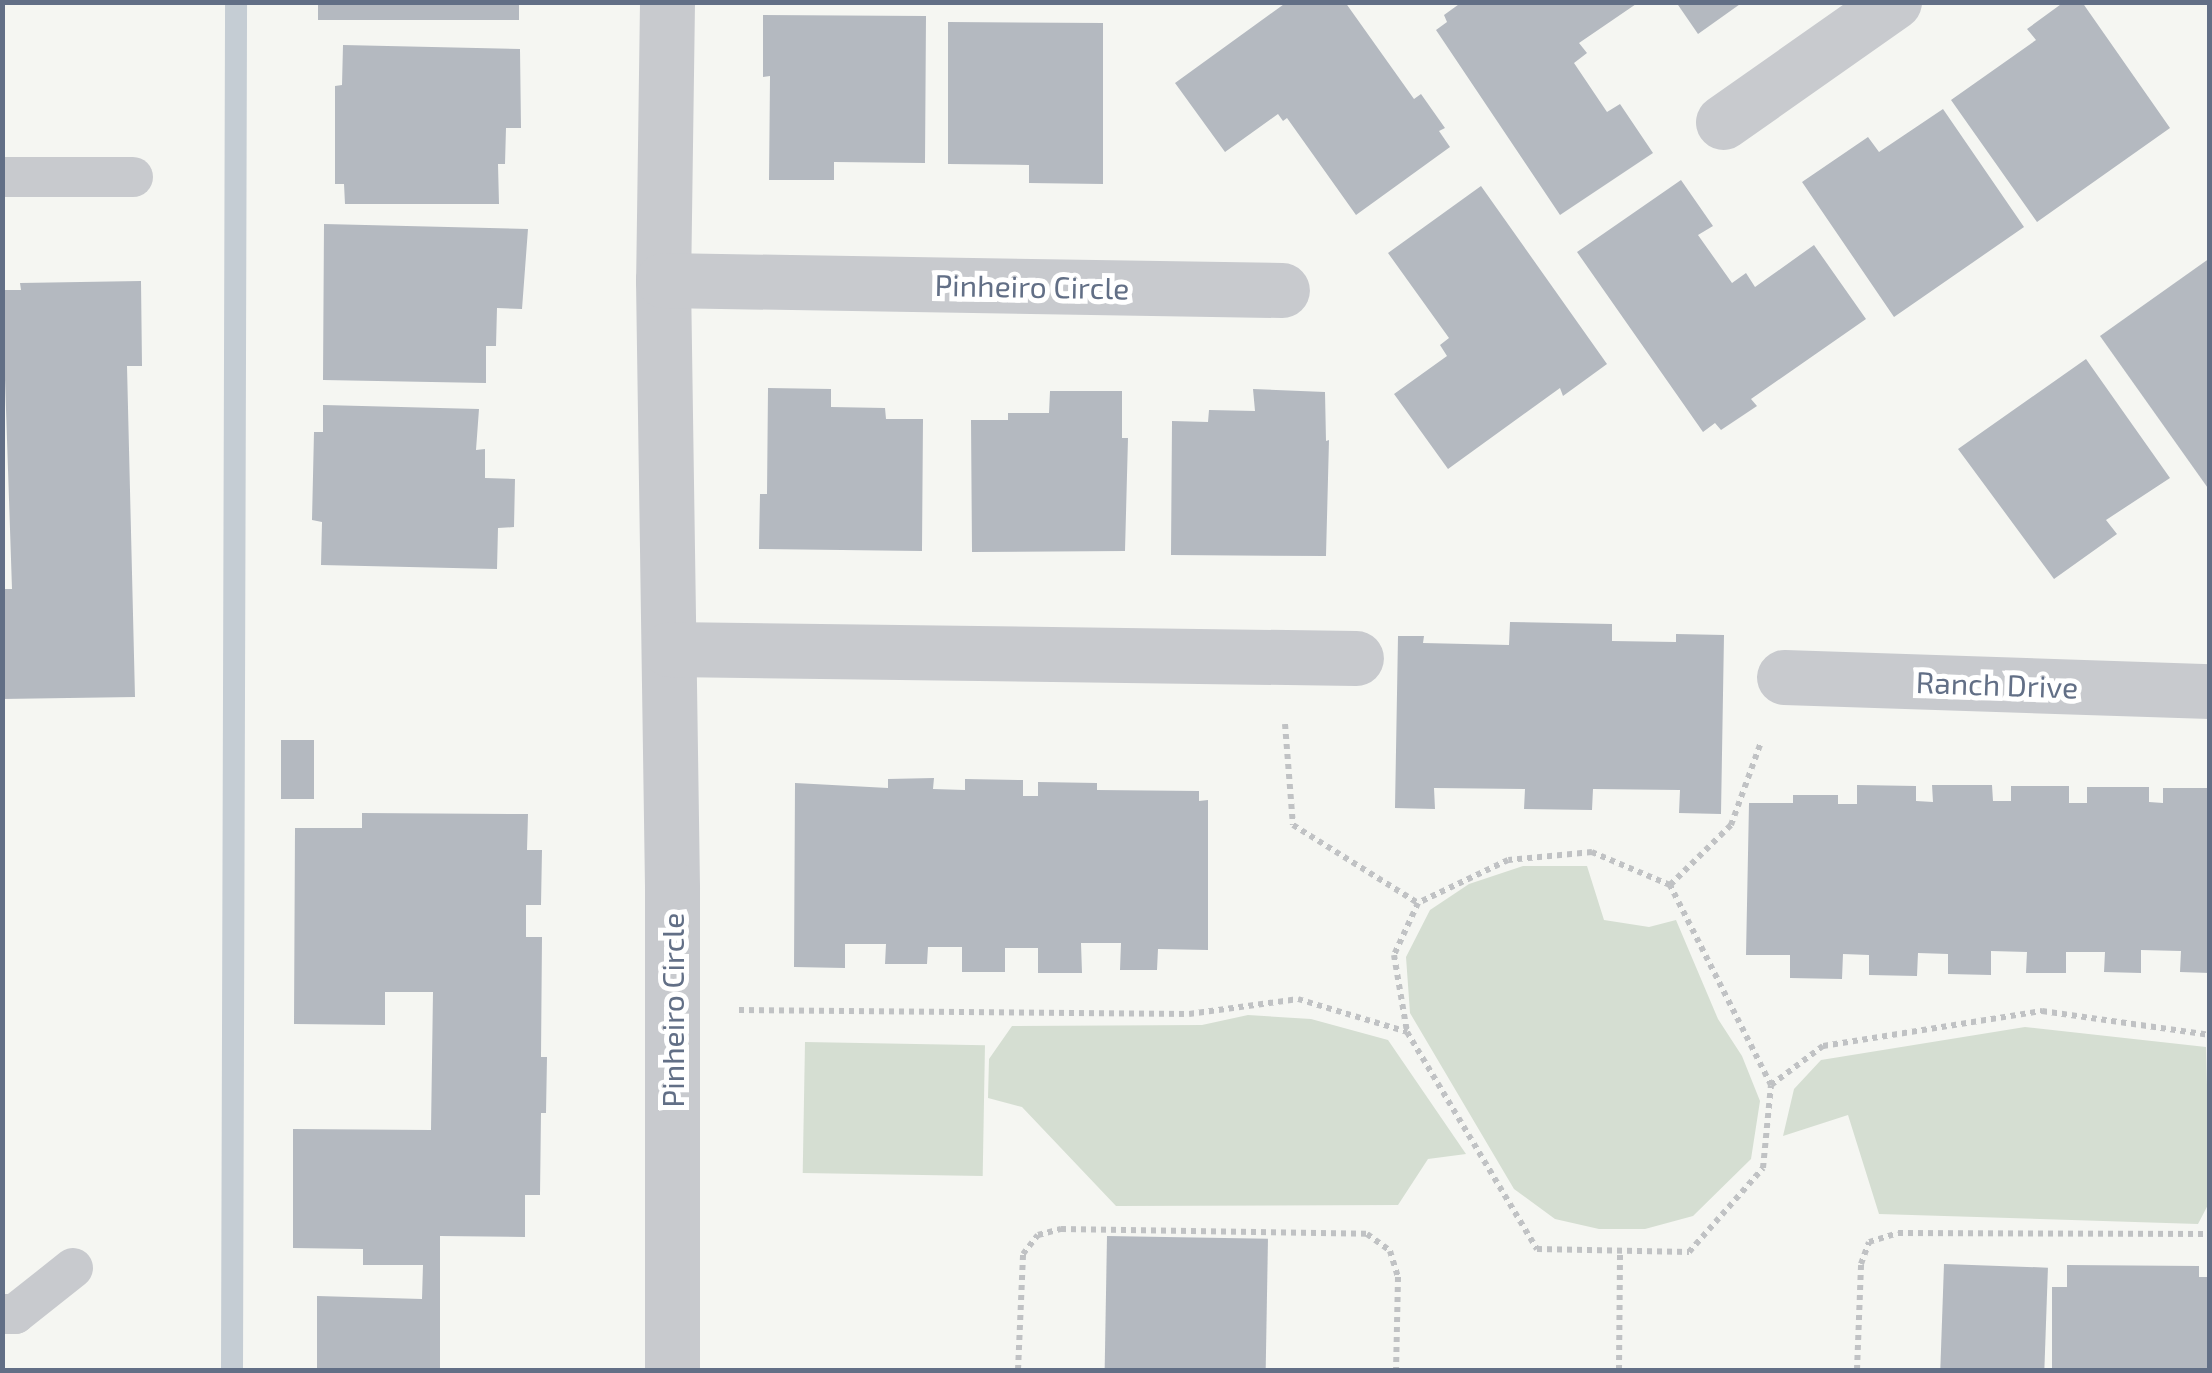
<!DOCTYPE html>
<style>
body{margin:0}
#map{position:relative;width:2212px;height:1373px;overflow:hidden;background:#f5f6f2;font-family:"Exo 2",sans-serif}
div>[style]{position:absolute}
.green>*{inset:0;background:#d5ded2;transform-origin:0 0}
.stream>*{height:22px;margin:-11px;padding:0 11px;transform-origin:11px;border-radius:11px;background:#c5cdd4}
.building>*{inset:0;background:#b4b9c0;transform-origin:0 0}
.path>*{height:6px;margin-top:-3px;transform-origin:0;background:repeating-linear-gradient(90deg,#c0c2c4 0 5px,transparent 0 10px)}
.lane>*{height:40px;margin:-20px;padding:0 20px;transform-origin:20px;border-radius:20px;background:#c8cace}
.street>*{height:55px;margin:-27.5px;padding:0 27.5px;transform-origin:27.5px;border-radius:27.5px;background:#c8cace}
span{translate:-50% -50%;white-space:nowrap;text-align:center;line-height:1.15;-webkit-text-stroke:10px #fff;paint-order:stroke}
.street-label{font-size:30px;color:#626f86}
.frame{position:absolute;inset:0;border:5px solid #626f86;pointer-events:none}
</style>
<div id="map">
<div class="green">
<div style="clip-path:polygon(1523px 866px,1587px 866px,1604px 920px,1649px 927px,1676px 920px,1718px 1019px,1742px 1056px,1760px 1101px,1751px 1159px,1693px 1216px,1645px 1229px,1599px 1229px,1555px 1219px,1514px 1189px,1410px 1013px,1406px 957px,1430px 910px,1469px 884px)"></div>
<div style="clip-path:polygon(1248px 1015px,1311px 1019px,1388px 1040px,1466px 1154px,1428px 1159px,1398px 1205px,1116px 1206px,1022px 1107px,988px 1098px,989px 1059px,1012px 1026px,1202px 1025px)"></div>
<div style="clip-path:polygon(2025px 1027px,2206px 1047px,2210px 1201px,2198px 1224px,1879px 1214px,1848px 1115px,1783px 1136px,1794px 1089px,1821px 1060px)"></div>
<div style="left:805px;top:1042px;width:180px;height:131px;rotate:1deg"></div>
</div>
<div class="stream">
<div style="left:232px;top:1370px;width:1368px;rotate:-89.83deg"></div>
</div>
<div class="building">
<div style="left:318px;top:2px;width:201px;height:18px"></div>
<div style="clip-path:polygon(1287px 2px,1345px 2px,1414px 99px,1421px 94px,1445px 128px,1439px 131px,1450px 147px,1356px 215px,1287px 118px,1283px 121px,1278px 114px,1225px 152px,1175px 83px)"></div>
<div style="clip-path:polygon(1462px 2px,1639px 2px,1579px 43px,1587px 53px,1574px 63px,1607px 112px,1620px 104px,1653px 153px,1560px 215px,1436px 30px,1447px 22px,1444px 15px)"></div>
<div style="clip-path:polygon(1676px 2px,1743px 2px,1698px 34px)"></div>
<div style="clip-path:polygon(2064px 2px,2082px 2px,2170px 128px,2037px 222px,1951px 100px,2036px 40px,2027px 29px)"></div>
<div style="clip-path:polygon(763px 15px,926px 16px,925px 163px,834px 162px,834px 180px,769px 180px,770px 76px,763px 77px)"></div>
<div style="clip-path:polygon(948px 22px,1103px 23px,1103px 184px,1029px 183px,1029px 165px,948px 164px)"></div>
<div style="clip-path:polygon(343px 45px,520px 49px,521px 128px,506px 128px,505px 164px,498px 164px,499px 204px,345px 204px,344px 184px,335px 184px,335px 86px,342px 85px)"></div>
<div style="clip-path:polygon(1943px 109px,2024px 227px,1894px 317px,1802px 182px,1868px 137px,1879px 152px)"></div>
<div style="clip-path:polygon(1681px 180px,1713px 226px,1698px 235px,1732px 283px,1746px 273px,1755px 287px,1814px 245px,1866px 319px,1751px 399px,1757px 406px,1721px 430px,1715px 423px,1703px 432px,1577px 252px)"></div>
<div style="clip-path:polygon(1481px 186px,1607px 364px,1563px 396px,1560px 388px,1448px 469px,1394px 394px,1447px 356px,1440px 345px,1449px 338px,1388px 253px)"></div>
<div style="clip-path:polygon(324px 224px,528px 229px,522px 309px,497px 308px,496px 346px,486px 346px,486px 383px,323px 380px)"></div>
<div style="clip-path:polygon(2210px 258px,2210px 491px,2100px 336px)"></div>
<div style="clip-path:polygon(141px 281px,142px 366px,127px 366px,135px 697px,2px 699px,2px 589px,12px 589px,2px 290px,21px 290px,20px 283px)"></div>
<div style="clip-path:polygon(2086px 359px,2170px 478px,2106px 520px,2117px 534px,2054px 579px,1958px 449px)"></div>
<div style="clip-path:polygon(768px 388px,831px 389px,831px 407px,885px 408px,886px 419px,923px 419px,922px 551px,759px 549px,760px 494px,767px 494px)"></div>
<div style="clip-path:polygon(1253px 389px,1325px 392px,1326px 441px,1329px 440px,1326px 556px,1171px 555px,1172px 421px,1208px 422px,1209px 410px,1255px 411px)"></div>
<div style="clip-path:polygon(1050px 391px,1122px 391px,1122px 438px,1128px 438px,1125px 551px,972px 552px,971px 420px,1008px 420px,1008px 413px,1049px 413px)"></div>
<div style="clip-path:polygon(323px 405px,479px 409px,476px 450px,485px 449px,485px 478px,515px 479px,514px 527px,498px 528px,497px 569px,321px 565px,322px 522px,312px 520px,314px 432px,323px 432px)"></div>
<div style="clip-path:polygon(1510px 622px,1612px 624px,1612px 641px,1676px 642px,1676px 634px,1724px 635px,1721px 814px,1679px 813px,1680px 790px,1593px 789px,1592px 810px,1524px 809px,1525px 789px,1434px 788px,1435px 809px,1395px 808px,1398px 636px,1424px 636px,1423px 643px,1509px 645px)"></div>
<div style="left:281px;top:740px;width:33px;height:59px"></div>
<div style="clip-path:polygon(934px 778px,933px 789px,965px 790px,965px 779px,1023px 780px,1023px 796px,1038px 796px,1038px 782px,1097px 783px,1097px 790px,1199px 791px,1199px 801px,1208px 800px,1208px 950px,1158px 949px,1157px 970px,1120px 970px,1121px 943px,1081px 943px,1082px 973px,1038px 973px,1038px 948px,1005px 948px,1005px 972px,962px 972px,962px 947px,928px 947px,927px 964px,885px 964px,886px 944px,845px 944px,845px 968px,794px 967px,795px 783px,888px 788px,888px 779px)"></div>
<div style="clip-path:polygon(1857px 785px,1916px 786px,1916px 801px,1933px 802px,1932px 785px,1992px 785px,1993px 801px,2011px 801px,2011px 786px,2069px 786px,2069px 803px,2087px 803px,2087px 787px,2149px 787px,2149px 802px,2163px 803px,2163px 788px,2210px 788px,2210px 973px,2180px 972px,2181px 951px,2141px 950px,2141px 973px,2104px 972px,2105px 952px,2066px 952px,2066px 973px,2026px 973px,2027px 952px,1991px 951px,1991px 975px,1948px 974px,1948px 954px,1918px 953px,1917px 976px,1869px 975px,1869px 955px,1843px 954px,1842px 979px,1790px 978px,1790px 955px,1746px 955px,1749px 803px,1793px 803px,1793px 795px,1838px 795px,1838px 804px,1857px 804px)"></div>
<div style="clip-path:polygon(362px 813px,528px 814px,527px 850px,542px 850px,541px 905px,526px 905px,526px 937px,542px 937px,541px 1057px,547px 1057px,546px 1113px,541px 1113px,540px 1195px,525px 1195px,525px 1237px,440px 1236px,440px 1370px,317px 1370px,317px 1296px,422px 1299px,423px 1265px,363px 1265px,363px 1249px,293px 1248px,293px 1129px,431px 1130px,433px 992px,385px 992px,385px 1025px,294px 1024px,295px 828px,362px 828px)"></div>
<div style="left:1107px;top:1236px;width:161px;height:134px;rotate:1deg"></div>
<div style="left:1944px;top:1264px;width:104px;height:106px;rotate:2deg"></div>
<div style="clip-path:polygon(2067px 1265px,2199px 1266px,2199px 1277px,2210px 1277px,2210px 1370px,2052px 1370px,2052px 1287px,2067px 1287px)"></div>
</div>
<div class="path">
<div style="left:1285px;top:724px;width:101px;rotate:85.5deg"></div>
<div style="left:1293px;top:825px;width:147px;rotate:32deg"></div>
<div style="left:1670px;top:885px;width:86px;rotate:-44.5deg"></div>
<div style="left:1731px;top:825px;width:88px;rotate:-70.1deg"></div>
<div style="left:739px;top:1010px;width:450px;rotate:0.5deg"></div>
<div style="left:1189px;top:1014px;width:110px;rotate:-7.8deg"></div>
<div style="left:1298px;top:999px;width:114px;rotate:16.8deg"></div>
<div style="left:1407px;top:1032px;width:253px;rotate:59.1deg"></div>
<div style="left:1537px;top:1249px;width:152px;rotate:1.1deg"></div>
<div style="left:1689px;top:1252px;width:112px;rotate:-48.6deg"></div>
<div style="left:1763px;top:1168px;width:83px;rotate:-84.5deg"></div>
<div style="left:1771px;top:1085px;width:224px;rotate:-116.8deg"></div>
<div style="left:1670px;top:885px;width:85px;rotate:-157.1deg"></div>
<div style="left:1592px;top:852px;width:84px;rotate:174.6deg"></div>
<div style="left:1508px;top:860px;width:100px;rotate:154.5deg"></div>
<div style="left:1418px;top:903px;width:57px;rotate:114.8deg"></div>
<div style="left:1394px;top:955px;width:78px;rotate:80.4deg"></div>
<div style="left:1771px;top:1085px;width:65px;rotate:-36.9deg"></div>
<div style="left:1823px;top:1046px;width:222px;rotate:-9.1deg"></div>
<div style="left:2042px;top:1011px;width:170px;rotate:8.1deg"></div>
<div style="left:1018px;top:1370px;width:116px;rotate:-87.5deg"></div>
<div style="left:1023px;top:1254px;width:24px;rotate:-52deg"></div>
<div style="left:1038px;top:1235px;width:24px;rotate:-15deg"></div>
<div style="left:1061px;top:1229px;width:306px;rotate:0.9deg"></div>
<div style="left:1367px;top:1234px;width:29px;rotate:36deg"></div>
<div style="left:1390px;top:1251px;width:27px;rotate:73deg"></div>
<div style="left:1398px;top:1277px;width:93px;rotate:91.2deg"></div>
<div style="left:1619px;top:1370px;width:119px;rotate:-89.5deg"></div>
<div style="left:1857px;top:1370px;width:106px;rotate:-87.8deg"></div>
<div style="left:1861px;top:1264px;width:23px;rotate:-70deg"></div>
<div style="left:1869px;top:1242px;width:30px;rotate:-17deg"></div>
<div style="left:1898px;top:1233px;width:312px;rotate:0.2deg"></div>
</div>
<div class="lane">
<div style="left:2px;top:177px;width:131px"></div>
<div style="left:2px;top:1314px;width:13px"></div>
<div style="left:15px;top:1314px;width:74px;rotate:-38.4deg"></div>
</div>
<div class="street">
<div style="left:667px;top:2px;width:278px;rotate:90.8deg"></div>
<div style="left:663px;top:280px;width:608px;rotate:89.15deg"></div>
<div style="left:672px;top:888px;width:482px;rotate:90deg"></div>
<div style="left:1723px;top:122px;width:209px;rotate:-35.1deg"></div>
<div style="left:663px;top:280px;width:619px;rotate:0.93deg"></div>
<div style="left:669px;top:649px;width:687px;rotate:0.75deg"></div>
<div style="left:1784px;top:677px;width:426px;rotate:1.9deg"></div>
</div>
<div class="street-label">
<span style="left:1032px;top:286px;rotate:1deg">Pinheiro Circle</span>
<span style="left:1997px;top:684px;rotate:2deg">Ranch Drive</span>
<span style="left:672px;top:1010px;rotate:-90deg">Pinheiro Circle</span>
</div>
<div class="frame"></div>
</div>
